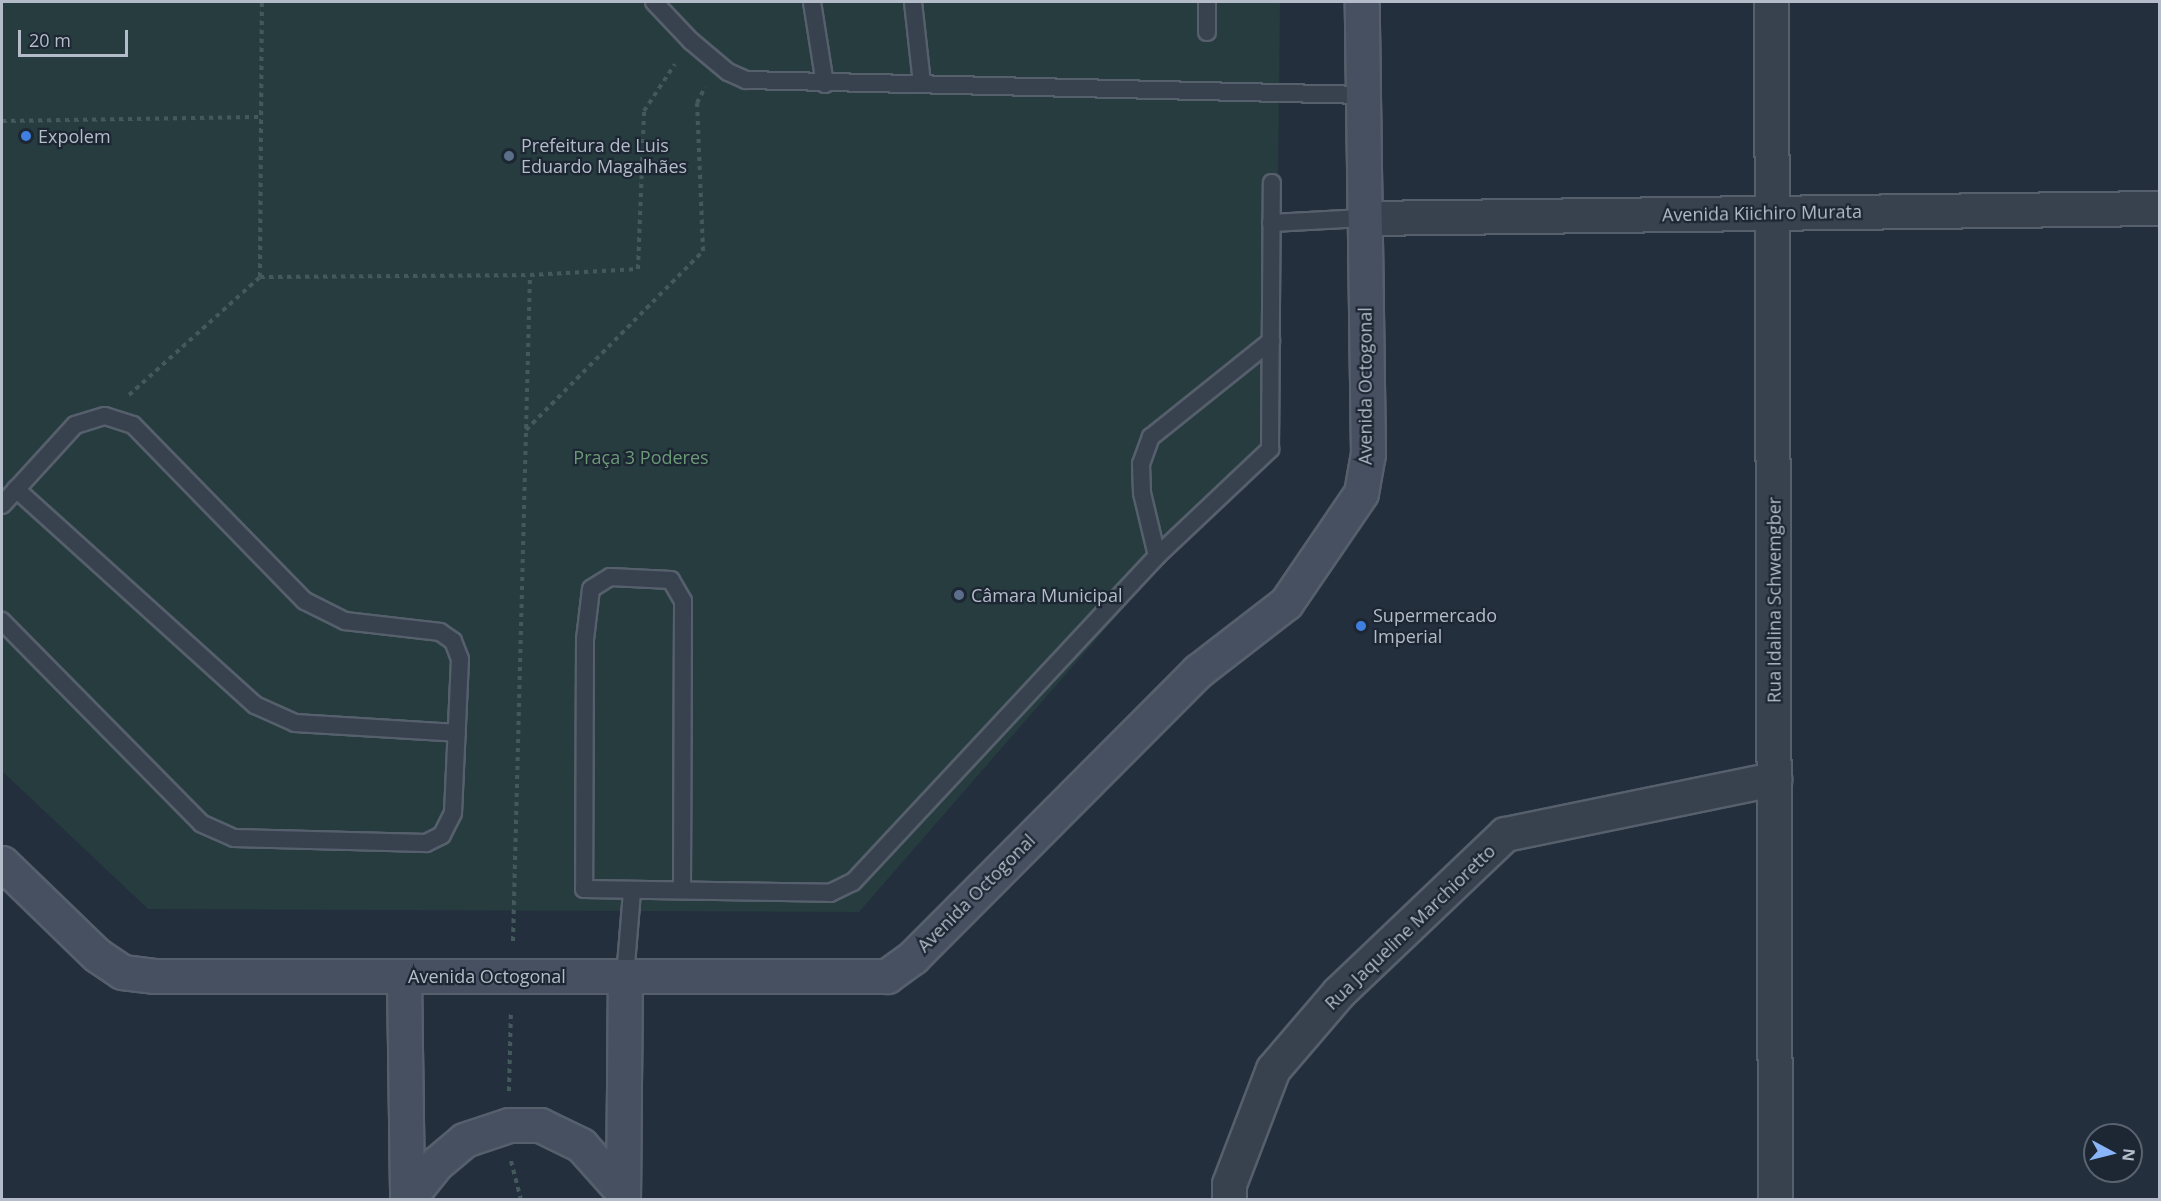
<!DOCTYPE html>
<meta charset="utf-8">
<style>
body{margin:0}
#map{position:relative;width:2161px;height:1201px;overflow:hidden;background:#242f3e;font-family:"Open Sans",sans-serif}
div>[style]{position:absolute}
.green>*{inset:0;background:#263c3f}
.path>*{height:4px;margin-top:-2px;transform-origin:0;background:repeating-linear-gradient(90deg,#44595c 0 4.5px,transparent 0 9px)}
.roads{filter:drop-shadow(2px 0 #565f6c) drop-shadow(-2px 0 #565f6c) drop-shadow(0 2px #565f6c) drop-shadow(0 -2px #565f6c)}
.service>*{height:16px;margin:-8px;padding:0 8px;transform-origin:8px;border-radius:8px;background:#38414e}
.minor>*{height:33px;margin:-16.5px;padding:0 16.5px;transform-origin:16.5px;border-radius:16.5px;background:#38414e}
.secondary>*{height:33px;margin:-16.5px;padding:0 16.5px;transform-origin:16.5px;border-radius:16.5px;background:#465061}
.dots>*{width:16px;height:16px;translate:-50% -50%;box-sizing:border-box;border:3px solid #1d2633;border-radius:50%}
span{translate:-50% -50%;white-space:nowrap;text-align:center;line-height:1.15;-webkit-text-stroke:4.5px #1d2633;paint-order:stroke}
.poi-label{font-size:18px;color:#b4bcc9}
.left{translate:0 -50%;text-align:left}
.street-label{font-size:18px;color:#b4bcc9}
.park-label{font-size:18px;color:#6b9a76}
.frame{position:absolute;inset:0;border:3px solid #b4bcc9;pointer-events:none}
.north{position:absolute;left:2083px;top:1123px;width:60px;height:60px;box-sizing:border-box;background:#1d2633;border:2px solid #59626f;border-radius:50%;rotate:97deg;font-size:16px;font-weight:700;line-height:24px;text-align:center;color:#b4bcc9}
.north::after{content:'';display:block;margin:auto;width:21px;height:27px;background:#8ab4f8;clip-path:polygon(50% 0,100% 100%,50% 72%,0 100%)}
.scale{position:absolute;left:18px;top:30px;width:110px;height:27px;box-sizing:border-box;border:3px solid #b4bcc9;border-top:0;padding-left:8px;font-size:18px;line-height:21px;white-space:nowrap;color:#b4bcc9;-webkit-text-stroke:4px #1d2633;paint-order:stroke}
</style>
<div id="map">
<div class="green">
<div style="clip-path:polygon(2px 2px,1280px 2px,1275px 434px,859px 912px,148px 909px,2px 771px)"></div>
</div>
<div class="path">
<div style="left:2px;top:121px;width:260px;rotate:-0.9deg"></div>
<div style="left:260px;top:277px;width:275px;rotate:-89.6deg"></div>
<div style="left:129px;top:395px;width:176px;rotate:-42deg"></div>
<div style="left:260px;top:277px;width:270px;rotate:-0.4deg"></div>
<div style="left:526px;top:430px;width:252px;rotate:-45.3deg"></div>
<div style="left:703px;top:251px;width:148px;rotate:-92.3deg"></div>
<div style="left:697px;top:103px;width:18px;rotate:-63deg"></div>
<div style="left:513px;top:941px;width:666px;rotate:-88.54deg"></div>
<div style="left:530px;top:275px;width:108px;rotate:-3.2deg"></div>
<div style="left:638px;top:269px;width:158px;rotate:-87.8deg"></div>
<div style="left:644px;top:111px;width:56px;rotate:-56.6deg"></div>
<div style="left:509px;top:1091px;width:80px;rotate:-88.6deg"></div>
<div style="left:511px;top:1161px;width:40px;rotate:75.6deg"></div>
</div>
<div class="roads">
<div class="service">
<div style="left:654px;top:2px;width:54px;rotate:46.5deg"></div>
<div style="left:691px;top:41px;width:48px;rotate:40deg"></div>
<div style="left:728px;top:72px;width:20px;rotate:24deg"></div>
<div style="left:746px;top:80px;width:617px;rotate:1.39deg"></div>
<div style="left:812px;top:2px;width:83px;rotate:81deg"></div>
<div style="left:913px;top:2px;width:81px;rotate:83.7deg"></div>
<div style="left:1207px;top:32px;width:30px;rotate:-90deg"></div>
<div style="left:1271px;top:223px;width:93px;rotate:-3.1deg"></div>
<div style="left:16px;top:489px;width:322px;rotate:42.1deg"></div>
<div style="left:255px;top:705px;width:44px;rotate:24.2deg"></div>
<div style="left:295px;top:723px;width:162px;rotate:3.5deg"></div>
<div style="left:2px;top:505px;width:108px;rotate:-47.6deg"></div>
<div style="left:75px;top:425px;width:31px;rotate:-17deg"></div>
<div style="left:105px;top:416px;width:29px;rotate:18deg"></div>
<div style="left:133px;top:425px;width:246px;rotate:45.7deg"></div>
<div style="left:305px;top:601px;width:45px;rotate:26.6deg"></div>
<div style="left:345px;top:621px;width:96px;rotate:6.6deg"></div>
<div style="left:440px;top:632px;width:16px;rotate:35deg"></div>
<div style="left:453px;top:641px;width:19px;rotate:69deg"></div>
<div style="left:460px;top:659px;width:154px;rotate:92.6deg"></div>
<div style="left:453px;top:813px;width:25px;rotate:117deg"></div>
<div style="left:442px;top:835px;width:18px;rotate:153deg"></div>
<div style="left:426px;top:843px;width:192px;rotate:-178.5deg"></div>
<div style="left:234px;top:838px;width:36px;rotate:-156deg"></div>
<div style="left:201px;top:823px;width:284px;rotate:-134.6deg"></div>
<div style="left:1157px;top:556px;width:65px;rotate:-103.4deg"></div>
<div style="left:1142px;top:493px;width:29px;rotate:-92deg"></div>
<div style="left:1141px;top:464px;width:29px;rotate:-70deg"></div>
<div style="left:1151px;top:437px;width:154px;rotate:-38.7deg"></div>
<div style="left:682px;top:890px;width:289px;rotate:-89.8deg"></div>
<div style="left:683px;top:601px;width:24px;rotate:-120deg"></div>
<div style="left:671px;top:580px;width:61px;rotate:-177.2deg"></div>
<div style="left:610px;top:577px;width:22px;rotate:148deg"></div>
<div style="left:591px;top:589px;width:50px;rotate:96.8deg"></div>
<div style="left:585px;top:639px;width:250px;rotate:90.2deg"></div>
<div style="left:584px;top:889px;width:246px;rotate:0.9deg"></div>
<div style="left:830px;top:893px;width:25px;rotate:-26deg"></div>
<div style="left:853px;top:882px;width:446px;rotate:-47deg"></div>
<div style="left:1157px;top:556px;width:156px;rotate:-43.4deg"></div>
<div style="left:1270px;top:449px;width:266px;rotate:-89.6deg"></div>
<div style="left:625px;top:977px;width:85px;rotate:-85.3deg"></div>
</div>
<div class="minor">
<div style="left:1771px;top:2px;width:1198px;rotate:89.81deg"></div>
<div style="left:1364px;top:218px;width:796px;rotate:-0.72deg"></div>
<div style="left:1229px;top:1200px;width:16px;rotate:-90deg"></div>
<div style="left:1229px;top:1184px;width:123px;rotate:-69.1deg"></div>
<div style="left:1273px;top:1069px;width:101px;rotate:-49.4deg"></div>
<div style="left:1339px;top:992px;width:229px;rotate:-43.6deg"></div>
<div style="left:1505px;top:834px;width:275px;rotate:-11.6deg"></div>
</div>
<div class="secondary">
<div style="left:2px;top:863px;width:132px;rotate:44.1deg"></div>
<div style="left:97px;top:955px;width:30px;rotate:34deg"></div>
<div style="left:122px;top:972px;width:32px;rotate:7deg"></div>
<div style="left:154px;top:976px;width:733px"></div>
<div style="left:887px;top:976px;width:32px;rotate:-36deg"></div>
<div style="left:913px;top:957px;width:404px;rotate:-45.1deg"></div>
<div style="left:1198px;top:671px;width:111px;rotate:-37.7deg"></div>
<div style="left:1286px;top:603px;width:133px;rotate:-55.7deg"></div>
<div style="left:1361px;top:493px;width:40px;rotate:-80deg"></div>
<div style="left:1368px;top:454px;width:452px;rotate:-90.8deg"></div>
<div style="left:404px;top:976px;width:224px;rotate:89.2deg"></div>
<div style="left:407px;top:1200px;width:48px;rotate:-51deg"></div>
<div style="left:437px;top:1163px;width:35px;rotate:-40deg"></div>
<div style="left:464px;top:1140px;width:47px;rotate:-18.4deg"></div>
<div style="left:509px;top:1125px;width:31px"></div>
<div style="left:540px;top:1125px;width:46px;rotate:26deg"></div>
<div style="left:581px;top:1145px;width:63px;rotate:48.2deg"></div>
<div style="left:623px;top:1200px;width:223px;rotate:-89.5deg"></div>
</div>
</div>
<div class="dots">
<div style="left:26px;top:136px;background:#3f7fe0"></div>
<div style="left:509px;top:156px;background:#5c6f8a"></div>
<div style="left:959px;top:595px;background:#5c6f8a"></div>
<div style="left:1361px;top:626px;background:#3f7fe0"></div>
</div>
<div class="poi-label">
<span class="left" style="left:38px;top:136px">Expolem</span>
<span class="left" style="left:521px;top:156px">Prefeitura de Luis<br>Eduardo Magalhães</span>
<span class="left" style="left:971px;top:595px">Câmara Municipal</span>
<span class="left" style="left:1373px;top:626px">Supermercado<br>Imperial</span>
</div>
<div class="street-label">
<span style="left:1762px;top:213px;rotate:-1deg">Avenida Kiichiro Murata</span>
<span style="left:1365px;top:386px;rotate:-90deg">Avenida Octogonal</span>
<span style="left:1774px;top:600px;rotate:-90deg">Rua Idalina Schwemgber</span>
<span style="left:976px;top:893px;rotate:-45deg">Avenida Octogonal</span>
<span style="left:1410px;top:927px;rotate:-44deg">Rua Jaqueline Marchioretto</span>
<span style="left:487px;top:976px">Avenida Octogonal</span>
</div>
<div class="park-label">
<span style="left:641px;top:457px">Praça 3 Poderes</span>
</div>
<div class="frame"></div>
<div class="north">N</div>
<div class="scale">20 m</div>
</div>
